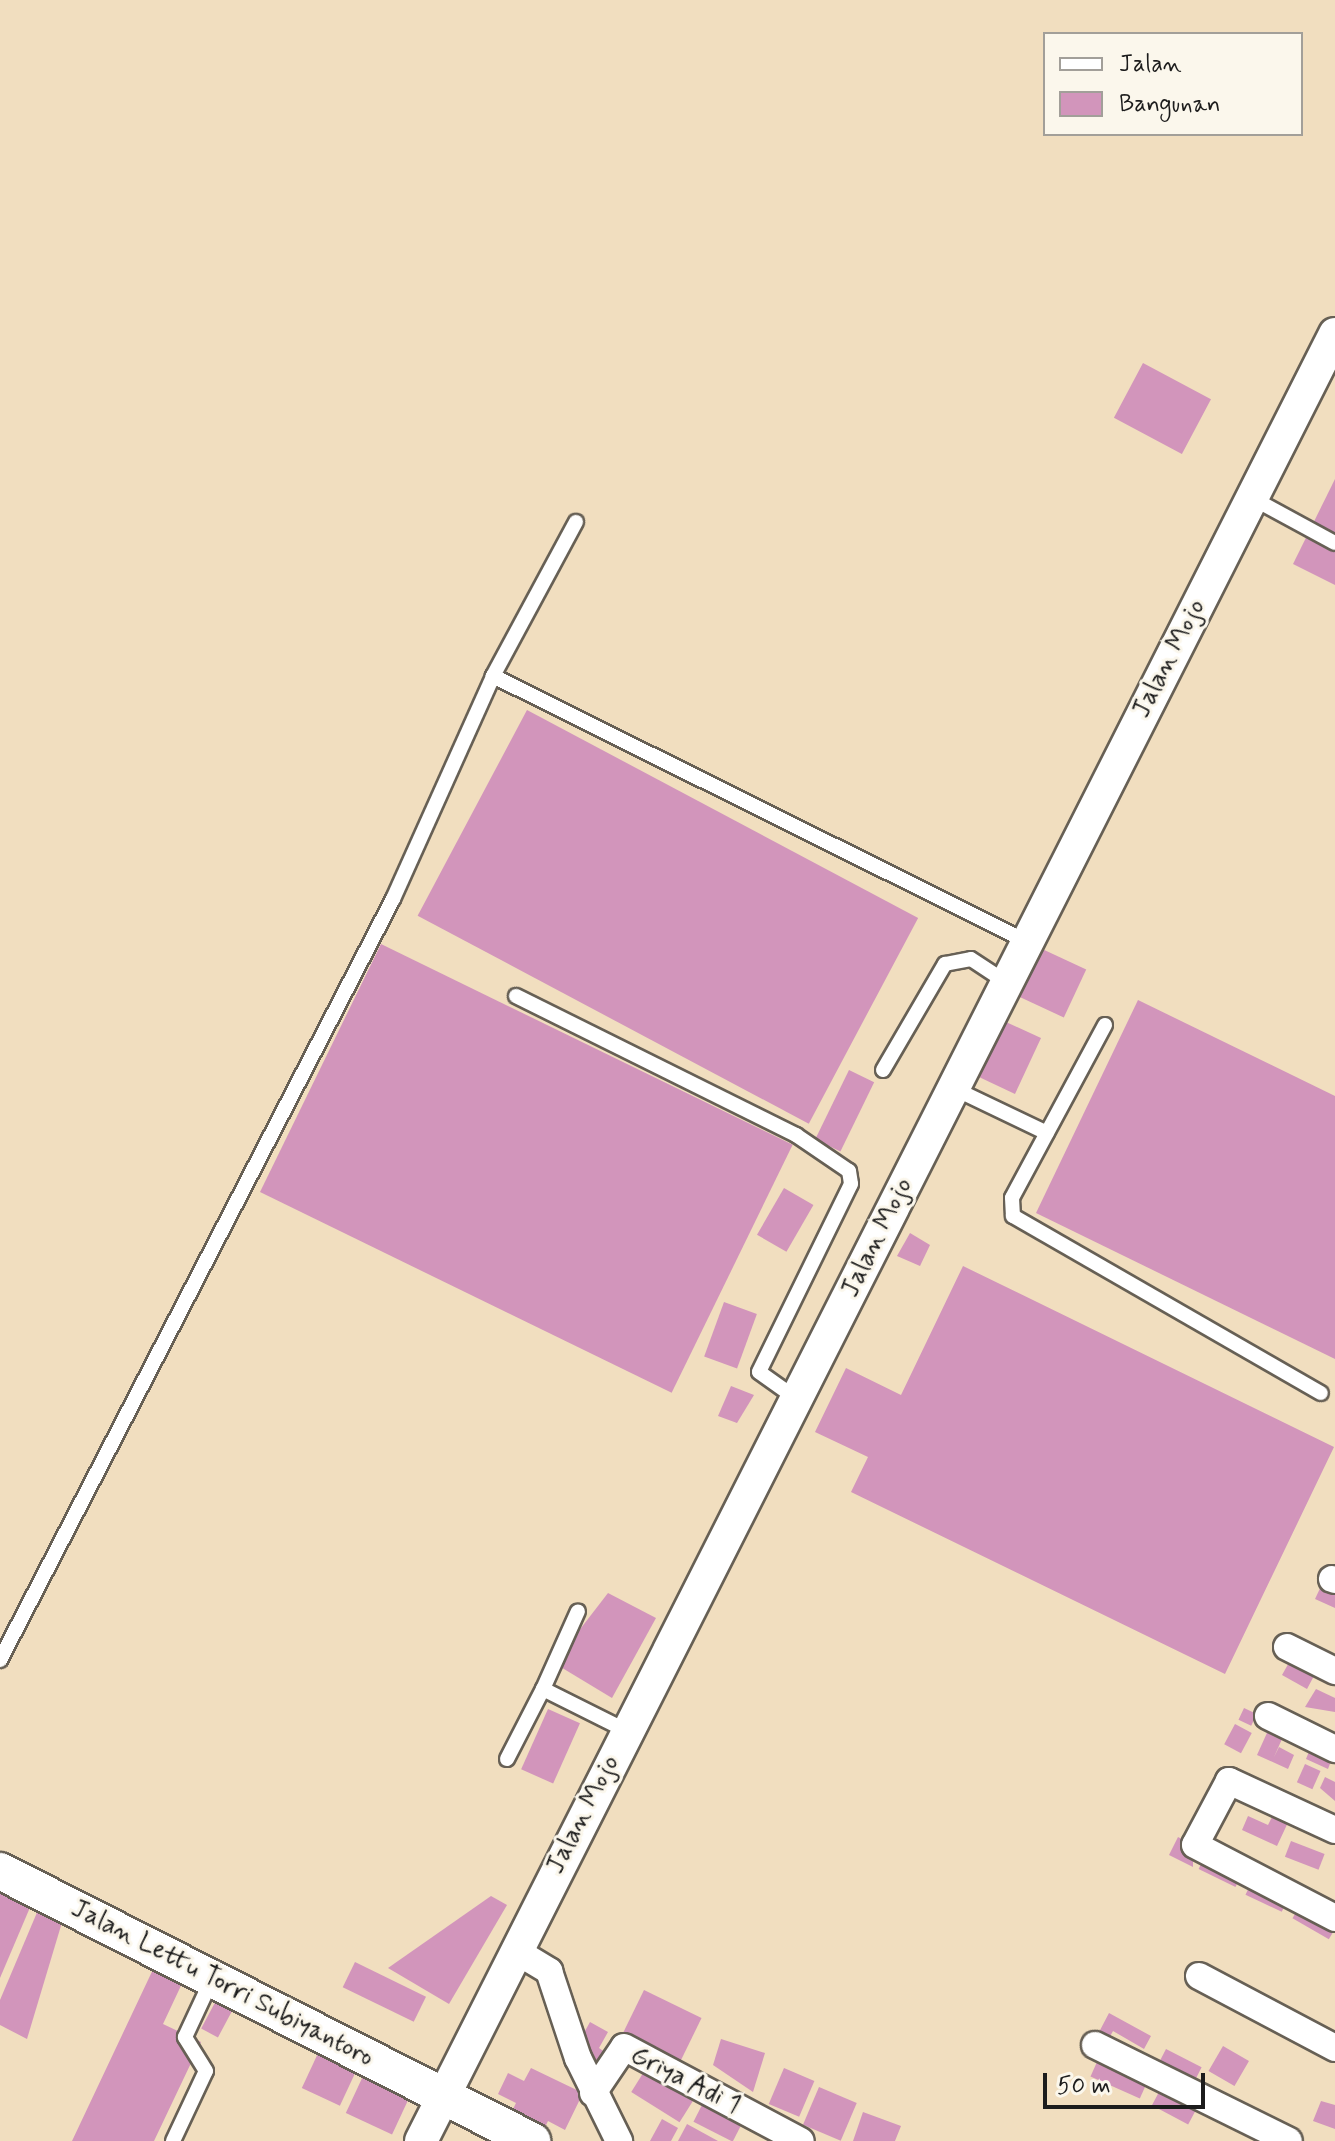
<!DOCTYPE html>
<style>
body{margin:0}
#map{position:relative;width:1335px;height:2141px;overflow:hidden;background:#f1debf;font-family:Mynerve,sans-serif}
div>[style]{position:absolute}
.building>*{inset:0;background:#d295bb;transform-origin:0 0}
.roads{filter:drop-shadow(2px 0 #676055) drop-shadow(-2px 0 #676055) drop-shadow(0 2px #676055) drop-shadow(0 -2px #676055)}
.service>*{height:14px;margin:-7px;padding:0 7px;transform-origin:7px;border-radius:7px;background:#fff}
.minor>*{height:26px;margin:-13px;padding:0 13px;transform-origin:13px;border-radius:13px;background:#fff}
.tertiary>*{height:32px;margin:-16px;padding:0 16px;transform-origin:16px;border-radius:16px;background:#fff}
.secondary>*{height:36px;margin:-18px;padding:0 18px;transform-origin:18px;border-radius:18px;background:#fff}
span{translate:-50% -50%;white-space:nowrap;text-align:center;line-height:1.15;-webkit-text-stroke:6px #fbf7ec;paint-order:stroke}
.street-label{font-size:26px;color:#1c1c1c}
.legend{position:absolute;left:1043px;top:32px;width:260px;height:104px;box-sizing:border-box;background:#fbf7ec;border:2px solid #a29f99;margin:0;padding:10px 14px;list-style:none;font-size:24px;color:#1c1c1c}
.legend li{display:flex;align-items:center;gap:16px;height:40px}
.legend b{width:40px;border:2px solid #a29f99}
.scale{position:absolute;left:1043px;top:2073px;width:162px;height:36px;box-sizing:border-box;border:4px solid #1c1c1c;border-top:0;padding-left:10px;font-size:24px;line-height:28px;white-space:nowrap;color:#1c1c1c;-webkit-text-stroke:6px #fbf7ec;paint-order:stroke}
</style>
<div id="map">
<div class="building">
<div style="left:1143px;top:363px;width:77px;height:62px;rotate:28deg"></div>
<div style="clip-path:polygon(1335px 479px,1335px 585px,1293px 564px)"></div>
<div style="left:527px;top:710px;width:443px;height:233px;rotate:28deg"></div>
<div style="left:381px;top:944px;width:458px;height:276px;rotate:26deg"></div>
<div style="left:1040px;top:948px;width:51px;height:53px;rotate:25deg"></div>
<div style="clip-path:polygon(1138px 1000px,1335px 1096px,1335px 1359px,1036px 1213px)"></div>
<div style="clip-path:polygon(995px 1017px,1041px 1038px,1015px 1094px,979px 1077px)"></div>
<div style="left:849px;top:1070px;width:28px;height:77px;rotate:26deg"></div>
<div style="left:784px;top:1188px;width:34px;height:54px;rotate:30deg"></div>
<div style="clip-path:polygon(910px 1233px,930px 1245px,920px 1266px,897px 1256px)"></div>
<div style="clip-path:polygon(963px 1266px,1334px 1447px,1225px 1674px,851px 1492px,868px 1457px,815px 1432px,846px 1368px,901px 1395px)"></div>
<div style="left:724px;top:1302px;width:35px;height:58px;rotate:20deg"></div>
<div style="clip-path:polygon(731px 1386px,754px 1395px,737px 1423px,718px 1416px)"></div>
<div style="clip-path:polygon(1323px 1582px,1335px 1588px,1335px 1608px,1315px 1599px)"></div>
<div style="clip-path:polygon(608px 1593px,656px 1618px,612px 1698px,554px 1663px)"></div>
<div style="clip-path:polygon(1295px 1652px,1315px 1674px,1307px 1689px,1282px 1675px)"></div>
<div style="clip-path:polygon(1316px 1689px,1335px 1698px,1335px 1712px,1305px 1707px)"></div>
<div style="left:1244px;top:1708px;width:14px;height:13px;rotate:25deg"></div>
<div style="left:548px;top:1709px;width:35px;height:66px;rotate:24deg"></div>
<div style="left:1235px;top:1724px;width:19px;height:23px;rotate:28deg"></div>
<div style="clip-path:polygon(1271px 1724px,1286px 1730px,1274px 1757px,1279px 1747px,1294px 1755px,1288px 1769px,1257px 1755px)"></div>
<div style="clip-path:polygon(1314px 1739px,1334px 1753px,1328px 1769px,1306px 1759px)"></div>
<div style="left:1305px;top:1764px;width:17px;height:20px;rotate:24deg"></div>
<div style="clip-path:polygon(1325px 1777px,1335px 1782px,1335px 1801px,1320px 1788px)"></div>
<div style="clip-path:polygon(1276px 1809px,1291px 1816px,1277px 1846px,1242px 1830px,1248px 1816px,1268px 1825px)"></div>
<div style="clip-path:polygon(1178px 1837px,1193px 1845px,1193px 1867px,1169px 1855px)"></div>
<div style="left:1291px;top:1841px;width:36px;height:17px;rotate:21deg"></div>
<div style="left:1203px;top:1860px;width:41px;height:10px;rotate:26deg"></div>
<div style="clip-path:polygon(0 1881px,34px 1898px,0 1978px)"></div>
<div style="left:1251px;top:1883px;width:40px;height:13px;rotate:25deg"></div>
<div style="clip-path:polygon(491px 1896px,507px 1905px,449px 2004px,388px 1968px)"></div>
<div style="clip-path:polygon(41px 1903px,63px 1919px,27px 2039px,0 2025px,0 2000px)"></div>
<div style="left:1299px;top:1907px;width:42px;height:13px;rotate:30deg"></div>
<div style="clip-path:polygon(157px 1961px,186px 1975px,163px 2024px,201px 2042px,154px 2141px,72px 2141px)"></div>
<div style="left:355px;top:1962px;width:79px;height:28px;rotate:26deg"></div>
<div style="left:644px;top:1990px;width:64px;height:47px;rotate:26deg"></div>
<div style="left:219px;top:1995px;width:19px;height:38px;rotate:28deg"></div>
<div style="clip-path:polygon(1109px 2013px,1151px 2036px,1144px 2049px,1113px 2031px,1107px 2042px,1097px 2036px)"></div>
<div style="clip-path:polygon(590px 2022px,608px 2032px,599px 2048px,609px 2055px,594px 2080px,580px 2040px)"></div>
<div style="clip-path:polygon(721px 2039px,765px 2053px,753px 2092px,713px 2065px)"></div>
<div style="left:1223px;top:2046px;width:30px;height:29px;rotate:30deg"></div>
<div style="left:320px;top:2049px;width:42px;height:43px;rotate:25deg"></div>
<div style="left:1166px;top:2049px;width:40px;height:13px;rotate:27deg"></div>
<div style="left:1097px;top:2062px;width:54px;height:16px;rotate:24deg"></div>
<div style="clip-path:polygon(531px 2068px,583px 2093px,565px 2130px,548px 2121px,543px 2131px,510px 2115px,516px 2103px,498px 2094px,508px 2073px,524px 2081px)"></div>
<div style="left:784px;top:2068px;width:33px;height:39px;rotate:23deg"></div>
<div style="left:645px;top:2070px;width:57px;height:26px;rotate:32deg"></div>
<div style="left:364px;top:2074px;width:51px;height:43px;rotate:25deg"></div>
<div style="left:819px;top:2087px;width:41px;height:41px;rotate:23deg"></div>
<div style="left:1159px;top:2092px;width:41px;height:15px;rotate:28deg"></div>
<div style="clip-path:polygon(1321px 2101px,1335px 2105px,1335px 2129px,1313px 2121px)"></div>
<div style="left:703px;top:2103px;width:44px;height:21px;rotate:27deg"></div>
<div style="clip-path:polygon(863px 2112px,901px 2126px,895px 2141px,853px 2141px)"></div>
<div style="clip-path:polygon(662px 2119px,678px 2128px,671px 2141px,650px 2141px)"></div>
<div style="clip-path:polygon(687px 2124px,718px 2141px,678px 2141px)"></div>
</div>
<div class="roads">
<div class="service">
<div style="left:1252px;top:498px;width:94px;rotate:28.5deg"></div>
<div style="left:493px;top:676px;width:595px;rotate:26.44deg"></div>
<div style="left:516px;top:996px;width:313px;rotate:26.4deg"></div>
<div style="left:796px;top:1135px;width:64px;rotate:34.2deg"></div>
<div style="left:849px;top:1171px;width:13px;rotate:81deg"></div>
<div style="left:851px;top:1184px;width:209px;rotate:116.1deg"></div>
<div style="left:759px;top:1372px;width:47px;rotate:35.4deg"></div>
<div style="left:1105px;top:1025px;width:196px;rotate:118.3deg"></div>
<div style="left:1012px;top:1198px;width:18px;rotate:87deg"></div>
<div style="left:1013px;top:1216px;width:355px;rotate:29.9deg"></div>
<div style="left:883px;top:1070px;width:123px;rotate:-59.7deg"></div>
<div style="left:945px;top:964px;width:26px;rotate:-11deg"></div>
<div style="left:971px;top:959px;width:42px;rotate:33.3deg"></div>
<div style="left:953px;top:1088px;width:104px;rotate:25.6deg"></div>
<div style="left:0;top:1660px;width:856px;rotate:-62.69deg"></div>
<div style="left:393px;top:899px;width:244px;rotate:-65.8deg"></div>
<div style="left:493px;top:676px;width:175px;rotate:-61.7deg"></div>
<div style="left:543px;top:1689px;width:85px;rotate:-65.8deg"></div>
<div style="left:507px;top:1759px;width:79px;rotate:-62.8deg"></div>
<div style="left:543px;top:1689px;width:94px;rotate:26.6deg"></div>
<div style="left:173px;top:2141px;width:77px;rotate:-64.8deg"></div>
<div style="left:206px;top:2071px;width:40px;rotate:-122deg"></div>
<div style="left:185px;top:2037px;width:64px;rotate:-65deg"></div>
</div>
<div class="minor">
<div style="left:1332px;top:1579px;width:3px;rotate:18deg"></div>
<div style="left:1287px;top:1647px;width:54px;rotate:26.6deg"></div>
<div style="left:1268px;top:1716px;width:75px;rotate:26.2deg"></div>
<div style="left:1335px;top:1830px;width:117px;rotate:-155.2deg"></div>
<div style="left:1229px;top:1781px;width:72px;rotate:118deg"></div>
<div style="left:1195px;top:1845px;width:158px;rotate:27.5deg"></div>
<div style="left:516px;top:1951px;width:39px;rotate:31deg"></div>
<div style="left:549px;top:1971px;width:92px;rotate:71.6deg"></div>
<div style="left:578px;top:2058px;width:93px;rotate:63.7deg"></div>
<div style="left:1199px;top:1976px;width:154px;rotate:27.9deg"></div>
<div style="left:1095px;top:2045px;width:216px;rotate:26.3deg"></div>
<div style="left:593px;top:2093px;width:55px;rotate:-56deg"></div>
<div style="left:624px;top:2047px;width:200px;rotate:28deg"></div>
</div>
<div class="tertiary">
<div style="left:421px;top:2141px;width:2025px;rotate:-63.17deg"></div>
</div>
<div class="secondary">
<div style="left:0;top:1871px;width:597px;rotate:26.91deg"></div>
</div>
</div>
<div class="street-label">
<span style="left:1170px;top:659px;rotate:-63deg">Jalan Mojo</span>
<span style="left:878px;top:1238px;rotate:-64deg">Jalan Mojo</span>
<span style="left:584px;top:1815px;rotate:-63deg">Jalan Mojo</span>
<span style="left:222px;top:1984px;rotate:27deg">Jalan Lettu Torri Subiyantoro</span>
<span style="left:685px;top:2081px;rotate:27deg">Griya Adi 1</span>
</div>
<ul class="legend">
<li><b style="height:10px;background:#fff"></b>Jalan</li>
<li><b style="height:22px;background:#d295bb"></b>Bangunan</li>
</ul>
<div class="scale">50 m</div>
</div>
